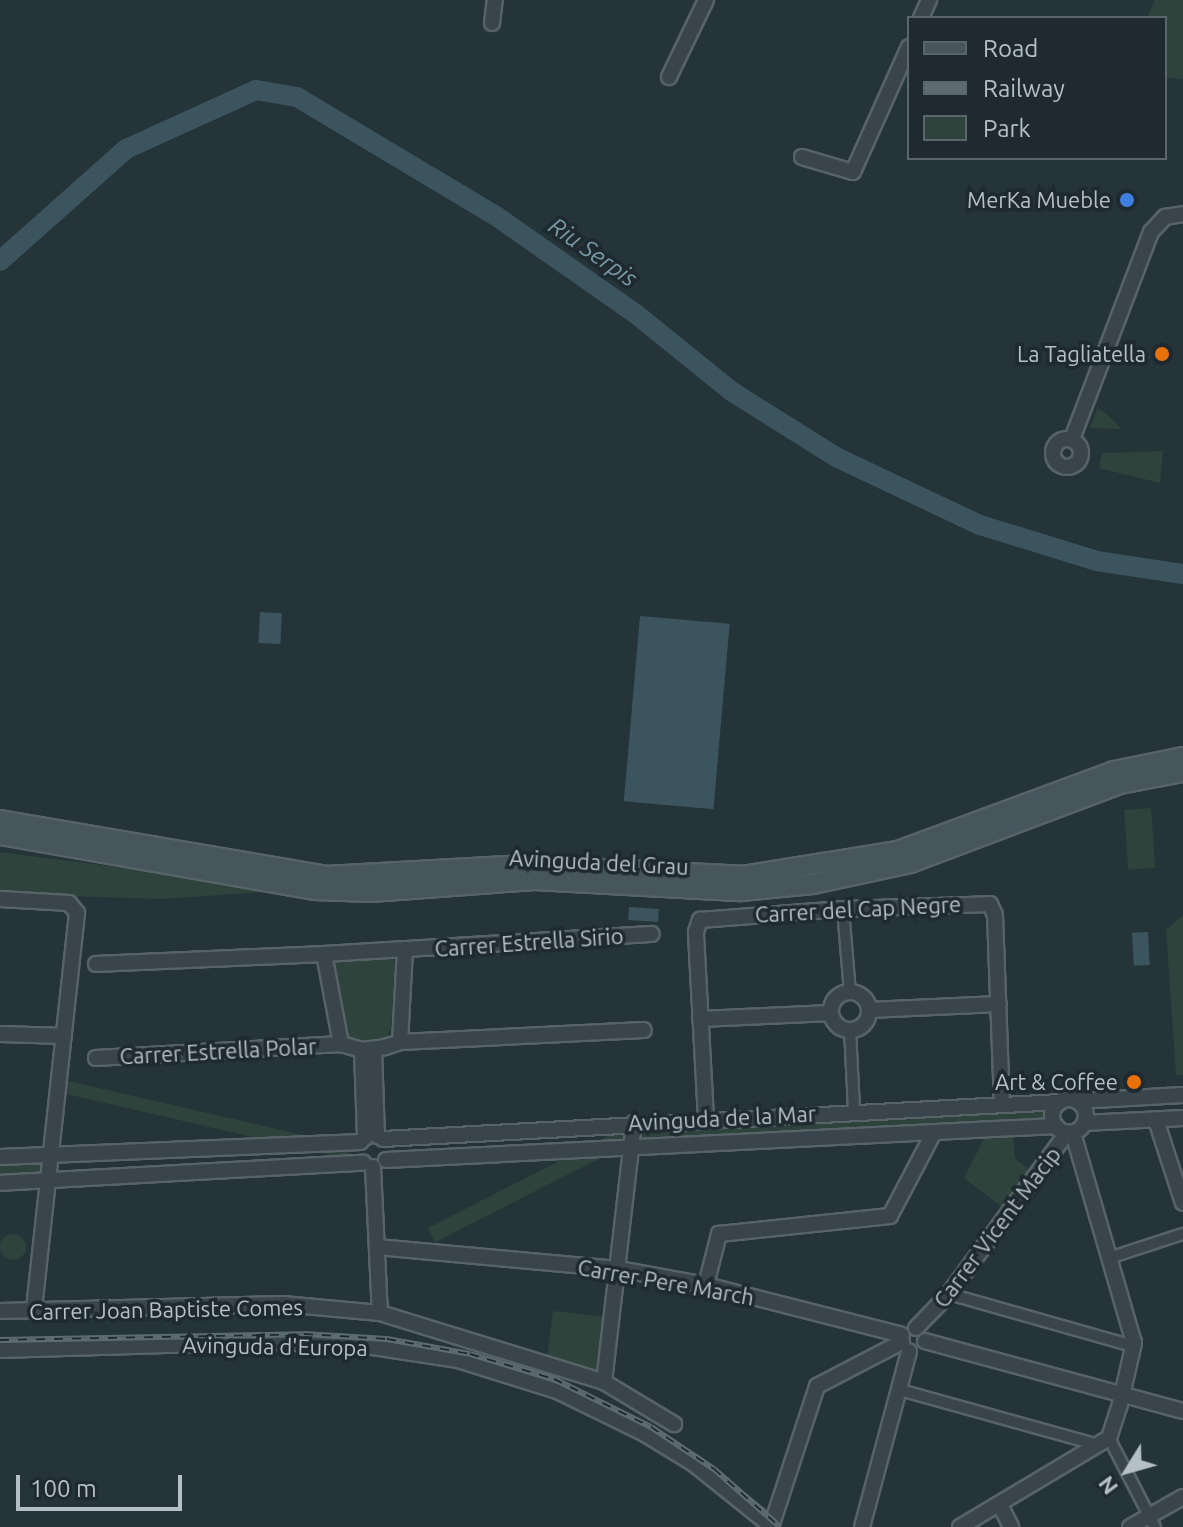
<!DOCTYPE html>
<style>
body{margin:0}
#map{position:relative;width:1183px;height:1527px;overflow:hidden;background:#253439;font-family:Ubuntu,sans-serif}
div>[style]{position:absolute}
.green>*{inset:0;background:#2e433c;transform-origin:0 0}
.round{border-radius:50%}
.water>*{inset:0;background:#3b545e;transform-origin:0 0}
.river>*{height:20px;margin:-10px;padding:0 10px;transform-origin:10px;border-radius:10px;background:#3b545e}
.roads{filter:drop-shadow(2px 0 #576368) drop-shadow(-2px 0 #576368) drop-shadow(0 2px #576368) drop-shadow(0 -2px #576368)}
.pedestrian>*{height:10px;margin:-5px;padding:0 5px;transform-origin:5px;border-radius:5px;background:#39454a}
.minor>*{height:14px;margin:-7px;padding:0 7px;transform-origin:7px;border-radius:7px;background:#39454a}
.minor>.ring{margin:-7px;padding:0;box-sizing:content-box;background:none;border:14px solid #39454a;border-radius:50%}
.secondary>*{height:18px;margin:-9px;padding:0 9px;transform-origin:9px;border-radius:9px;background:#47555c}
.rail>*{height:6px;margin-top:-3px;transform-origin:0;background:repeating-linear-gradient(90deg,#1e2a2f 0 9px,#5d6c72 0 18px);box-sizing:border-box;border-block:2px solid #5d6c72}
.dots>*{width:22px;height:22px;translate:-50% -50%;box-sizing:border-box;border:4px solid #1e2a2f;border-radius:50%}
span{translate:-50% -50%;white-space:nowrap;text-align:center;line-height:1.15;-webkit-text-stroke:7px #1e2a2f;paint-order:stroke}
.poi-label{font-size:22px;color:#b4c0c5}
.right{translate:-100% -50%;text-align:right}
.street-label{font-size:22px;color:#b4c0c5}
.water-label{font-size:24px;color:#7898a5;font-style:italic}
.legend{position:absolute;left:907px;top:16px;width:260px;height:144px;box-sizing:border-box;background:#1e2a2f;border:2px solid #5a666b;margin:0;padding:10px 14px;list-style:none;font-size:24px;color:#b4c0c5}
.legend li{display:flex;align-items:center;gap:16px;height:40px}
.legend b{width:40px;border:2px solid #5a666b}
.north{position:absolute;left:1087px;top:1431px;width:80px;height:80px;-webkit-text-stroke:6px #1e2a2f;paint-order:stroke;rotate:233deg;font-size:22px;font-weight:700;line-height:32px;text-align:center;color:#b4c0c5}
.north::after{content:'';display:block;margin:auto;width:28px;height:36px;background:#b4c0c5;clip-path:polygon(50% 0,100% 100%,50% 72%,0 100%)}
.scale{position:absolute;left:16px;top:1475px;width:166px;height:36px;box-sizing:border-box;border:4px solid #b4c0c5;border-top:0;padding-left:10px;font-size:24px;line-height:28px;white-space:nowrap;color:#b4c0c5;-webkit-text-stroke:6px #1e2a2f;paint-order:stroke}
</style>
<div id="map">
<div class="green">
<div style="clip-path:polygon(1155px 0,1183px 0,1183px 79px,1165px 77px,1165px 18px,1147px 18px)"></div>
<div style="clip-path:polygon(1097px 409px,1103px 411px,1122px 429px,1090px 428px)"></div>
<div style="clip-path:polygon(1163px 451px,1160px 483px,1099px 468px,1102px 453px)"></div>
<div style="left:1151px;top:808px;width:60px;height:27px;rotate:86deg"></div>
<div style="clip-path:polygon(0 852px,188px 876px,276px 891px,162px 899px,0 894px)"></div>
<div style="clip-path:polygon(1183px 915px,1183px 1075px,1176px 1075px,1166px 930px)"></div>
<div style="clip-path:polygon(388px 953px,395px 962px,391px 1029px,384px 1042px,349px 1043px,330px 962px,333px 957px)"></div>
<div style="clip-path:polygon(1043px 1108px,1047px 1122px,640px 1141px,640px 1133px,643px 1129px)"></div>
<div style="left:624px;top:1128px;width:16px;height:220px;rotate:63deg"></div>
<div style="clip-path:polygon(1013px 1137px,1015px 1158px,1028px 1169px,1002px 1207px,964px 1178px,984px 1139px)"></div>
<div style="left:350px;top:1146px;width:13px;height:289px;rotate:103deg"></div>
<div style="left:40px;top:1162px;width:14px;height:40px;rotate:90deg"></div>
<div class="round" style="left:0;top:1234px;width:26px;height:26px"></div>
<div style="clip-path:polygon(553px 1311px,607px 1317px,597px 1374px,547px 1357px)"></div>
</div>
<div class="water">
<div style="left:260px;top:612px;width:22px;height:31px;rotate:3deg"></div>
<div style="left:640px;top:616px;width:90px;height:186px;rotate:5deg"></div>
<div style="left:629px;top:907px;width:30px;height:13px;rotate:4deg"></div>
<div style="left:1148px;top:932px;width:33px;height:16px;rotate:87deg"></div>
</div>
<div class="river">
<div style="left:0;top:261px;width:169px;rotate:-41.6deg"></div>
<div style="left:126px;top:149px;width:143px;rotate:-24.4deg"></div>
<div style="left:256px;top:90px;width:42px;rotate:9.7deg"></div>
<div style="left:297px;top:97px;width:232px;rotate:30.9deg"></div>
<div style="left:496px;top:216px;width:171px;rotate:35deg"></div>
<div style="left:636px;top:314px;width:122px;rotate:39deg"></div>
<div style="left:731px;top:391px;width:126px;rotate:32.1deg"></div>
<div style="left:838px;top:458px;width:157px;rotate:25.3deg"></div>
<div style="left:980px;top:525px;width:122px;rotate:17.1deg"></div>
<div style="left:1097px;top:561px;width:87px;rotate:8.6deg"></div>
</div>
<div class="roads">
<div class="pedestrian">
<div style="left:843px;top:909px;width:83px;rotate:85.2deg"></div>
<div style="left:850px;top:1030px;width:80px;rotate:87.1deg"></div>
<div style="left:1109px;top:1258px;width:78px;rotate:-18deg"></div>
<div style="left:949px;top:1294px;width:191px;rotate:15.8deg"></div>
<div style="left:900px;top:1390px;width:205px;rotate:15.5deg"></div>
<div style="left:1109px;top:1438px;width:100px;rotate:62.7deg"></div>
</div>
<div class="minor">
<div style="left:921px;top:18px;width:20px;rotate:-66deg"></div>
<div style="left:492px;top:23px;width:23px;rotate:-83deg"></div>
<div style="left:669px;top:77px;width:85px;rotate:-64.3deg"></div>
<div style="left:802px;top:157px;width:53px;rotate:16.4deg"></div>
<div style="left:853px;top:172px;width:137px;rotate:-65.9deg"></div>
<div class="ring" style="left:1053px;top:439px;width:14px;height:14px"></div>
<div style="left:1072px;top:439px;width:222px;rotate:-69.1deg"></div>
<div style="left:1151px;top:232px;width:21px;rotate:-47deg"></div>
<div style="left:1165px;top:217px;width:18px;rotate:-9deg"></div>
<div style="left:0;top:899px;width:69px;rotate:3.3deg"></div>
<div style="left:69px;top:903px;width:13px;rotate:51deg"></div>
<div style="left:77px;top:913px;width:400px;rotate:96.2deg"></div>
<div style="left:405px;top:949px;width:247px;rotate:-3.5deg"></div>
<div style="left:96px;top:964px;width:228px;rotate:-2.5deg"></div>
<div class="ring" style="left:831px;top:992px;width:24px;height:24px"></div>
<div style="left:869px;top:1010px;width:130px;rotate:-2.6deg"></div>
<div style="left:700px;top:1019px;width:131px;rotate:-2.6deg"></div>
<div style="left:0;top:1034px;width:64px;rotate:1.8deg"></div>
<div style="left:400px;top:1042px;width:244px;rotate:-2.8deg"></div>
<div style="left:362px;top:1050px;width:88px;rotate:88deg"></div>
<div style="left:374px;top:1050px;width:86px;rotate:88deg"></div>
<div style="left:96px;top:1058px;width:245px;rotate:-3.3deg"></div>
<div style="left:341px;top:1044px;width:22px;rotate:16deg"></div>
<div style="left:362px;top:1050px;width:23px;rotate:-7deg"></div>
<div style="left:385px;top:1047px;width:16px;rotate:-18deg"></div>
<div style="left:400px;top:1042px;width:93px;rotate:-86.9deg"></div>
<div style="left:405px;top:949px;width:81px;rotate:176.5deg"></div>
<div style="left:324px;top:954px;width:92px;rotate:79.3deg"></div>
<div class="ring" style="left:1052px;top:1099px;width:20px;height:20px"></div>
<div style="left:1077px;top:1101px;width:106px;rotate:-3.2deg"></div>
<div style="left:706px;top:1119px;width:187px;rotate:-93.1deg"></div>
<div style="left:696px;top:932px;width:13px;rotate:-72deg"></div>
<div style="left:700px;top:920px;width:143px;rotate:-4.4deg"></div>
<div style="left:843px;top:909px;width:147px;rotate:-1.9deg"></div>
<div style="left:990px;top:904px;width:12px;rotate:66deg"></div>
<div style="left:995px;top:915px;width:188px;rotate:87.9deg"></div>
<div style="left:1156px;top:1120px;width:87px;rotate:72deg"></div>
<div style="left:1084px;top:1123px;width:99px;rotate:-2.9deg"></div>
<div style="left:383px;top:1139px;width:678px;rotate:-3.13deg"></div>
<div style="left:0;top:1157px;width:361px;rotate:-2.4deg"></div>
<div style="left:386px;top:1160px;width:671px;rotate:-2.91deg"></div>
<div style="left:373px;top:1167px;width:146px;rotate:87.3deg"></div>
<div style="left:0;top:1183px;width:364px;rotate:-3.2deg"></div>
<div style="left:377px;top:1247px;width:242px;rotate:5.2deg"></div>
<div style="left:618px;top:1269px;width:89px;rotate:10.3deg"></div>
<div style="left:706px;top:1285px;width:202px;rotate:14.3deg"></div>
<div style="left:706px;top:1285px;width:53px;rotate:-75.7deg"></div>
<div style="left:719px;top:1234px;width:172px;rotate:-6deg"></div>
<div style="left:890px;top:1216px;width:90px;rotate:-62.3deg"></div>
<div style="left:0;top:1311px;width:283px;rotate:-1.4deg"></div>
<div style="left:283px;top:1304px;width:97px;rotate:5.3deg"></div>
<div style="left:380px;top:1313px;width:234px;rotate:17.1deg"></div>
<div style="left:604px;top:1382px;width:82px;rotate:31deg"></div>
<div style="left:916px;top:1328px;width:47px;rotate:-45.9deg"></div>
<div style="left:949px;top:1294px;width:200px;rotate:-53.8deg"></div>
<div style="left:925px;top:1341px;width:267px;rotate:15.2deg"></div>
<div style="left:0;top:1350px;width:275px;rotate:-1.7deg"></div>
<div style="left:275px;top:1342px;width:98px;rotate:2.9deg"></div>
<div style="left:373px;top:1347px;width:86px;rotate:8.7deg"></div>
<div style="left:458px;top:1360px;width:104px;rotate:17.4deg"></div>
<div style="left:557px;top:1391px;width:98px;rotate:26deg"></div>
<div style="left:645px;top:1434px;width:57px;rotate:31.5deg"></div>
<div style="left:694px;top:1464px;width:99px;rotate:38.8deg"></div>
<div style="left:604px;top:1382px;width:261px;rotate:-83.4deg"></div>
<div style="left:1000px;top:1505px;width:25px;rotate:63deg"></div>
<div style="left:771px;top:1527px;width:148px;rotate:-71.9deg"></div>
<div style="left:817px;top:1386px;width:96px;rotate:-27.4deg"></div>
<div style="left:862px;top:1527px;width:182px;rotate:-75deg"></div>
<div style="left:960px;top:1527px;width:174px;rotate:-30.9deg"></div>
<div style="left:1109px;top:1438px;width:36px;rotate:-72deg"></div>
<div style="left:1120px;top:1404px;width:63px;rotate:-77.1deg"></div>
<div style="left:1134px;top:1343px;width:219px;rotate:-106.2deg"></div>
<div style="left:1130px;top:1527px;width:61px;rotate:-29.5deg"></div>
</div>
<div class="secondary">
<div style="left:0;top:820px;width:331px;rotate:9.7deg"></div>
<div style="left:326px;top:876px;width:195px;rotate:-3.2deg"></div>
<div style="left:521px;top:865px;width:222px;rotate:2.8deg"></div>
<div style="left:743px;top:876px;width:157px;rotate:-9.2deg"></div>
<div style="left:898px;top:851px;width:230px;rotate:-20.3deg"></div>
<div style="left:1114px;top:771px;width:70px;rotate:-11.5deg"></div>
<div style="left:0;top:835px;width:319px;rotate:9.9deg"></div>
<div style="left:314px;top:890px;width:57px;rotate:2deg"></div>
<div style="left:371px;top:892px;width:164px;rotate:-4.2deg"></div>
<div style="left:535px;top:880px;width:206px;rotate:3.1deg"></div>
<div style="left:741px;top:891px;width:72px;rotate:-5.6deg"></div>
<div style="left:813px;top:884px;width:99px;rotate:-12.2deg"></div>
<div style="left:910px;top:863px;width:224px;rotate:-20.6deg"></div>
<div style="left:1120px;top:784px;width:64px;rotate:-10.8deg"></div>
</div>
</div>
<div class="rail">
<div style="left:0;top:1340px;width:304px;rotate:-1.1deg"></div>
<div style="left:304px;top:1334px;width:83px;rotate:3.4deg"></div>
<div style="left:387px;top:1339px;width:84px;rotate:10.2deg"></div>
<div style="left:470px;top:1354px;width:88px;rotate:16.6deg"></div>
<div style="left:554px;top:1379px;width:108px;rotate:26.3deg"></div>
<div style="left:651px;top:1427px;width:76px;rotate:33.7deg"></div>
<div style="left:714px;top:1469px;width:88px;rotate:41.3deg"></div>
</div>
<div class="dots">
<div style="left:1127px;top:200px;background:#3f7fe0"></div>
<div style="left:1162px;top:354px;background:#e8710a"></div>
<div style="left:1134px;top:1082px;background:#e8710a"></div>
</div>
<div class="poi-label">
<span class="right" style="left:1111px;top:200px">MerKa Mueble</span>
<span class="right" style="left:1146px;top:354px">La Tagliatella</span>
<span class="right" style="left:1118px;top:1082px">Art &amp; Coffee</span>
</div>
<div class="street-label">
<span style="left:599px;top:862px;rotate:3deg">Avinguda del Grau</span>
<span style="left:858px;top:909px;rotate:-3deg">Carrer del Cap Negre</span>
<span style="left:529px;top:942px;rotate:-4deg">Carrer Estrella Sirio</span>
<span style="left:218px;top:1051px;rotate:-3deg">Carrer Estrella Polar</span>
<span style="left:722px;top:1118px;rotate:-3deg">Avinguda de la Mar</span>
<span style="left:997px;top:1227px;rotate:-53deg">Carrer Vicent Macip</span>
<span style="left:666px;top:1282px;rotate:10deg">Carrer Pere March</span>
<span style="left:166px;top:1309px;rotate:-1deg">Carrer Joan Baptiste Comes</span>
<span style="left:275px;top:1346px;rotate:1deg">Avinguda d'Europa</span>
</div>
<div class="water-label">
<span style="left:593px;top:252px;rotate:35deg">Riu Serpis</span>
</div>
<ul class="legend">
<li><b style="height:10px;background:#47555c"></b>Road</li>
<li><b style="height:10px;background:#5d6c72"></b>Railway</li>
<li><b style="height:22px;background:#2e433c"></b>Park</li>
</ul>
<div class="north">N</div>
<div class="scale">100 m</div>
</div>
